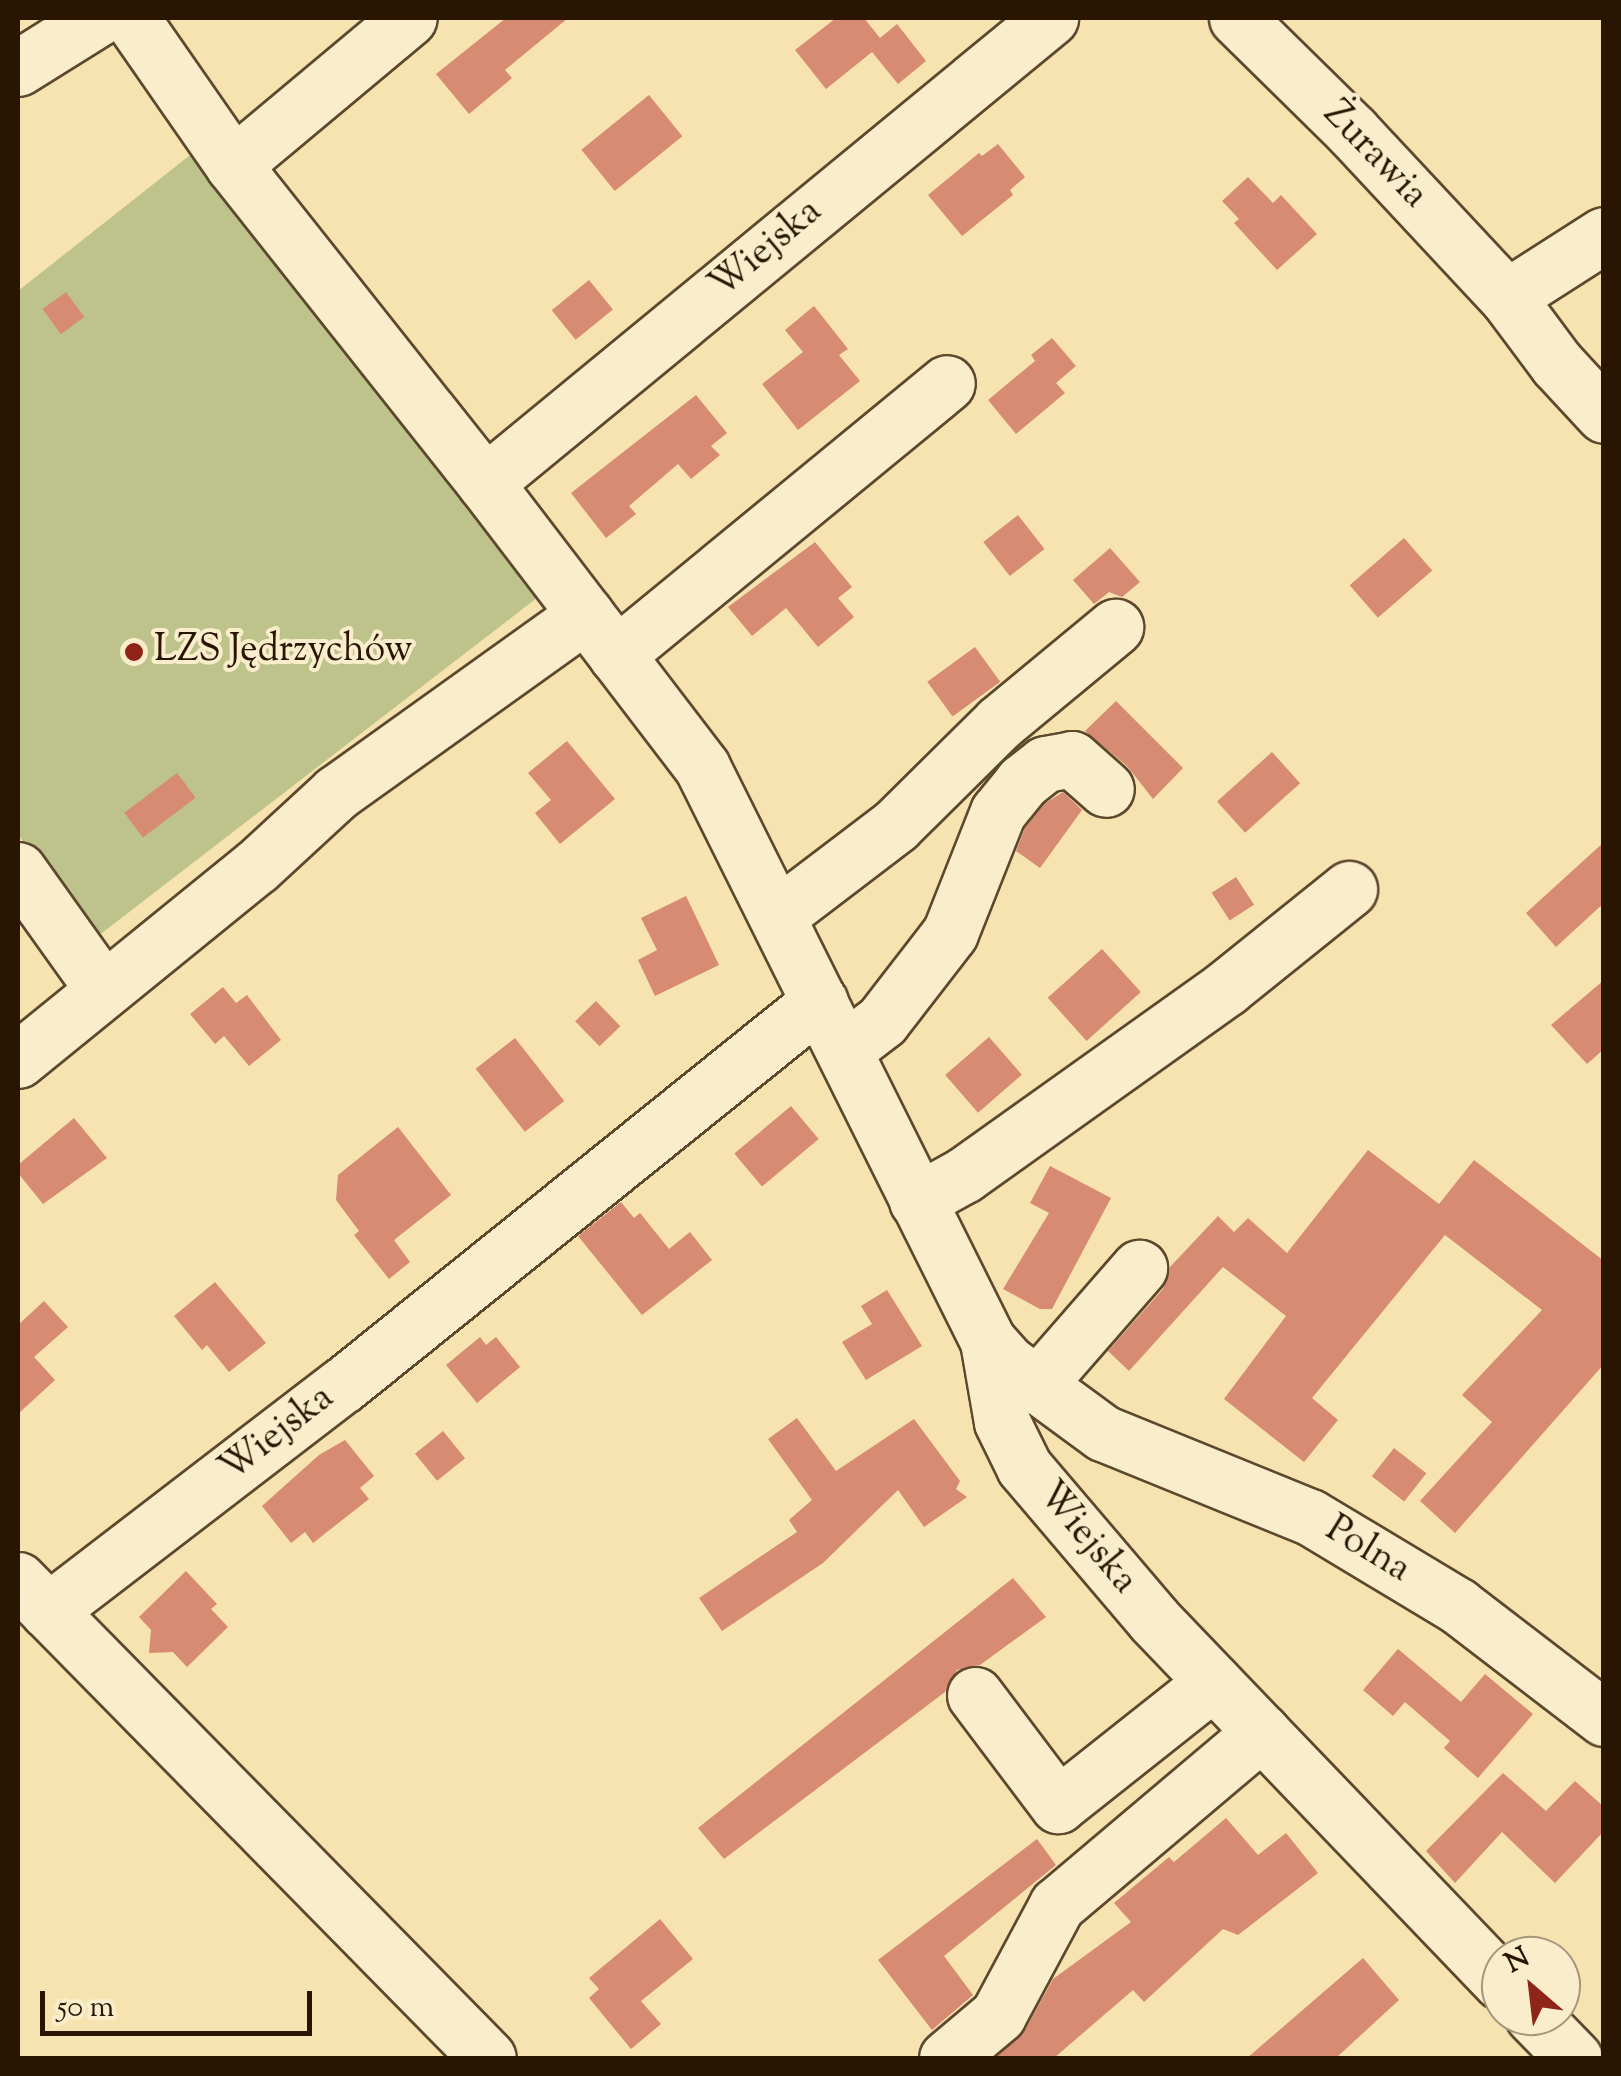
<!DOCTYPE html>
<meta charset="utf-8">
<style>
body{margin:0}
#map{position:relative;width:1621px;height:2076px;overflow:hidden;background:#f6e3b0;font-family:"Sorts Mill Goudy",serif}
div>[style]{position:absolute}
.green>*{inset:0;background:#bdc38b}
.building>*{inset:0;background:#d78b72;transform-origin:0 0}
.roads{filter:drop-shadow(2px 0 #5d482e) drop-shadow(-2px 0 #5d482e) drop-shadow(0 2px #5d482e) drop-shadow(0 -2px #5d482e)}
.minor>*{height:55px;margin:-27.5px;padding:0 27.5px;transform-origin:27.5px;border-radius:27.5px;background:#f9edcc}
.dots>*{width:28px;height:28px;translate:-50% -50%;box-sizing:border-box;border:5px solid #f9edcc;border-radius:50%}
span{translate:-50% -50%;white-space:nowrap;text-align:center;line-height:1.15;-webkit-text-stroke:8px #f9edcc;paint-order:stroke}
.street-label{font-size:38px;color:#2a1503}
.poi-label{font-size:38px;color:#2a1503}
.left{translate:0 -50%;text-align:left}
.frame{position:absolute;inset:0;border:20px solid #2a1503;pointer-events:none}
.north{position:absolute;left:1481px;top:1936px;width:100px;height:100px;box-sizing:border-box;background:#f9edcc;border:2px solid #a6977c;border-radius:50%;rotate:332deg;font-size:28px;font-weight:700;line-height:40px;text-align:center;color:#2a1503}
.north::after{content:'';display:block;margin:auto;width:35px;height:45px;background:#8f2418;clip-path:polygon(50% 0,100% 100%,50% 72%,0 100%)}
.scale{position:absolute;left:40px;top:1991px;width:272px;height:45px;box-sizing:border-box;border:5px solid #2a1503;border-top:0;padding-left:12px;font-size:30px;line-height:35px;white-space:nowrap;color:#2a1503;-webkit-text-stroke:8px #f9edcc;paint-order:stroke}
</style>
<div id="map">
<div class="green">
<div style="clip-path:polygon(194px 152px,542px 594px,89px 943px,18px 834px,18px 291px)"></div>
</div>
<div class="building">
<div style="clip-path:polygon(506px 18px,568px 18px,505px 70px,512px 78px,469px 114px,436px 74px)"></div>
<div style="clip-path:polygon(836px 18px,864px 18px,880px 38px,897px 24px,926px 61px,898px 84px,872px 52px,826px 89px,795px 50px)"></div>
<div style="left:649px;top:95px;width:53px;height:87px;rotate:51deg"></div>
<div style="clip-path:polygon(998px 144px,1025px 177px,1010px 190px,1013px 195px,962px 236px,928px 195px,979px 153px,982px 156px)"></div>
<div style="clip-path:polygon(1248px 177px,1273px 203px,1281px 195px,1317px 234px,1277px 270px,1234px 223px,1239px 219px,1222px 201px)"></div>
<div style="left:589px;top:280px;width:38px;height:48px;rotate:51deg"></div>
<div style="left:66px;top:292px;width:31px;height:29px;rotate:54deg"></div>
<div style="clip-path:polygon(814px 306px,848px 349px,839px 355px,860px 381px,798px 430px,762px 384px,803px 352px,785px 330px)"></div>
<div style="clip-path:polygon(1052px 338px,1076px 366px,1056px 383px,1065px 393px,1016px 434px,988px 400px,1035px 361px,1031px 355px)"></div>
<div style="clip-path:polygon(696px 395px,727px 433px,711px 446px,720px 455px,691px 479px,678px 464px,629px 506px,636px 514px,606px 538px,571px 493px)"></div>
<div style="left:1018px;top:515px;width:43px;height:44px;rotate:52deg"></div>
<div style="left:1404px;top:538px;width:43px;height:72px;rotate:49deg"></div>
<div style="clip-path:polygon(815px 542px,852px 587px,838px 598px,854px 617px,818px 647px,786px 608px,752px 636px,728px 607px)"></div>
<div style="clip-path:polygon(1110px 548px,1140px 582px,1122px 597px,1109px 592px,1094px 604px,1073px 580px)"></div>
<div style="left:975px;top:647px;width:43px;height:59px;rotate:54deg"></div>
<div style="clip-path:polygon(1116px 701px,1183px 768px,1153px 799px,1127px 766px,1085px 731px)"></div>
<div style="clip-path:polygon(567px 741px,615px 799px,560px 844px,535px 813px,551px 800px,528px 773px)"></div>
<div style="left:1272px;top:752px;width:42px;height:74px;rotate:48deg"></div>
<div style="left:177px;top:773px;width:31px;height:66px;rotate:53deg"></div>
<div style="clip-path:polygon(1063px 792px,1082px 810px,1040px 868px,1016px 851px,1025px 828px,1044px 804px)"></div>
<div style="clip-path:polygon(1604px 842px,1604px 903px,1556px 947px,1526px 913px)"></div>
<div style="left:1236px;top:877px;width:33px;height:29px;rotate:57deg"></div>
<div style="clip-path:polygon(686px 896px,719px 965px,655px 996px,638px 960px,657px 950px,641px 918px)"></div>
<div style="left:1102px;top:949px;width:58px;height:73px;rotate:48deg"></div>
<div style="clip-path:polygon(1604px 980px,1604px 1049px,1587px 1064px,1551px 1025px)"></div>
<div style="clip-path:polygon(223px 987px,236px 1003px,247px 995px,281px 1040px,249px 1066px,224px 1036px,215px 1044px,190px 1014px)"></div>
<div style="left:596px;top:1001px;width:35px;height:29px;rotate:46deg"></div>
<div style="left:989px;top:1037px;width:50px;height:58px;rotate:49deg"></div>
<div style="left:515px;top:1038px;width:80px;height:50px;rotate:52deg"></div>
<div style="left:791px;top:1106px;width:43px;height:74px;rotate:50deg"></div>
<div style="clip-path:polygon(74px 1118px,107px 1158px,43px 1204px,18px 1173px,18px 1165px)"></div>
<div style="clip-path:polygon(398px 1127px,451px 1195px,394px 1240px,410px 1262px,389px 1279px,354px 1235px,359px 1231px,336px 1200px,338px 1175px)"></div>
<div style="clip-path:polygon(1368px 1150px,1439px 1204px,1474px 1160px,1604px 1261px,1604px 1364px,1455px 1533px,1420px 1501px,1492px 1422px,1462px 1395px,1542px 1310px,1445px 1235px,1312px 1398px,1338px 1420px,1304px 1462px,1224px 1399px,1286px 1316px,1223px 1267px,1129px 1371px,1108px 1351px,1163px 1289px,1169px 1268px,1218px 1216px,1234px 1232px,1248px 1218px,1287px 1253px)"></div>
<div style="clip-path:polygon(1050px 1166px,1111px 1198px,1052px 1309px,1040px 1309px,1003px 1289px,1049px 1213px,1030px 1203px)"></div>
<div style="clip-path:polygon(621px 1202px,634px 1218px,640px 1213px,669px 1249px,690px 1232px,712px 1260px,642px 1315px,578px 1236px)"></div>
<div style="clip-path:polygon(215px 1282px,266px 1343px,229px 1372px,207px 1345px,202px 1350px,174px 1316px)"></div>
<div style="clip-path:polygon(887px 1290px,922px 1346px,866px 1380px,842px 1342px,872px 1324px,861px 1306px)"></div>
<div style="clip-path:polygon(44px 1301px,68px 1327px,34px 1357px,55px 1380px,18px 1414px,18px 1325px)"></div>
<div style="clip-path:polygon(480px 1337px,486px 1345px,496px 1337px,520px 1367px,477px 1403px,446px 1365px)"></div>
<div style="clip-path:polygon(797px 1418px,836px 1471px,914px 1419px,960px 1481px,956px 1489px,967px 1497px,924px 1527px,898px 1490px,823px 1563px,722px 1631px,699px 1598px,797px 1532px,789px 1520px,812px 1500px,768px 1439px)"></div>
<div style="left:443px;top:1431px;width:35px;height:36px;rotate:51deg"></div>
<div style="clip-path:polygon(345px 1440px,374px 1476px,360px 1488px,369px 1499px,313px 1543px,305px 1532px,291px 1543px,262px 1506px,319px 1455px)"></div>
<div style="left:1394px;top:1448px;width:41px;height:36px;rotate:38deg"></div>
<div style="clip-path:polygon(186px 1571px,217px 1604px,211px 1609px,228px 1627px,187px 1667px,173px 1652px,149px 1653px,151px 1630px,139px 1617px)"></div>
<div style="clip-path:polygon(1013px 1578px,1046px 1617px,980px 1665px,957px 1670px,945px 1692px,724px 1859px,698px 1828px)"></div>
<div style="clip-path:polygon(1398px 1649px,1461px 1702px,1485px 1674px,1533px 1714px,1478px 1778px,1444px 1748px,1450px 1741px,1405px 1702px,1393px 1716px,1363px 1690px)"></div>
<div style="clip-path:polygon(1503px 1773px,1546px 1811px,1575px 1781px,1604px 1807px,1604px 1831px,1555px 1883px,1502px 1832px,1455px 1883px,1426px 1851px)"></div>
<div style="clip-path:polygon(1226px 1818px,1258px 1855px,1286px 1833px,1318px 1873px,1238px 1935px,1223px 1929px,1144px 2002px,1133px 1990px,1054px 2058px,995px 2058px,1025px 2030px,1053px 1979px,1131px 1922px,1114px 1903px,1169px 1857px,1174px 1862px)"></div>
<div style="clip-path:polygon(1037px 1839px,1056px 1865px,944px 1956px,973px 1995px,932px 2030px,878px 1960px)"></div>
<div style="clip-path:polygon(660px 1919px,693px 1959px,641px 2001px,661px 2024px,631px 2049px,589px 1998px,599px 1989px,589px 1978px)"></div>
<div style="clip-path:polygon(1363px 1958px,1399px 2000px,1336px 2058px,1247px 2058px)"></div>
</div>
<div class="roads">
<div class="minor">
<div style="left:131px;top:18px;width:179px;rotate:55.2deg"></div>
<div style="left:233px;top:165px;width:406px;rotate:51.6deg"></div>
<div style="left:485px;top:483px;width:357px;rotate:52.6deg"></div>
<div style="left:702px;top:767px;width:641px;rotate:63.51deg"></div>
<div style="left:988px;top:1341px;width:82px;rotate:80.2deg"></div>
<div style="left:1002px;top:1422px;width:50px;rotate:63.9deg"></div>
<div style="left:1024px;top:1467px;width:201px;rotate:49.6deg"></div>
<div style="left:1154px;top:1620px;width:501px;rotate:46.21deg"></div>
<div style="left:1237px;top:18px;width:161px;rotate:44.5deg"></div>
<div style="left:1352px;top:131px;width:227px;rotate:47deg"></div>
<div style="left:1507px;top:297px;width:84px;rotate:53.3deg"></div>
<div style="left:1557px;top:364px;width:69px;rotate:47.3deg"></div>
<div style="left:18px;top:68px;width:94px;rotate:-32deg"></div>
<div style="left:233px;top:165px;width:229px;rotate:-39.9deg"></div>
<div style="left:1507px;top:297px;width:115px;rotate:-32.6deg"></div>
<div style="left:485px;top:483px;width:732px;rotate:-39.45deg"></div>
<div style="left:616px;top:655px;width:428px;rotate:-39.4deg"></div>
<div style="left:18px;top:870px;width:146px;rotate:54.5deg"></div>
<div style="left:778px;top:915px;width:148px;rotate:-37.3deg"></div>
<div style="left:896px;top:825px;width:145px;rotate:-44.7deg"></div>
<div style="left:999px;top:723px;width:151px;rotate:-39.6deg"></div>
<div style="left:844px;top:1050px;width:48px;rotate:-37.3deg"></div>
<div style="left:882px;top:1021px;width:111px;rotate:-52.3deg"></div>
<div style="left:950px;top:933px;width:130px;rotate:-68.4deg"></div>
<div style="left:998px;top:812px;width:38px;rotate:-51deg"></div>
<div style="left:1022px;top:782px;width:29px;rotate:-38deg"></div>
<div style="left:1045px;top:764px;width:27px;rotate:-10deg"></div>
<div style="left:1072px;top:759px;width:45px;rotate:41.4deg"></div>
<div style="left:18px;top:1060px;width:308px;rotate:-39.1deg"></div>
<div style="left:257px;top:866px;width:108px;rotate:-42.7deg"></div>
<div style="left:336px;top:793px;width:307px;rotate:-35.6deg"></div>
<div style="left:917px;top:1201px;width:54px;rotate:-29deg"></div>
<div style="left:964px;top:1175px;width:322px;rotate:-35.5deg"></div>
<div style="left:1226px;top:988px;width:158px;rotate:-38.8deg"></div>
<div style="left:988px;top:1341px;width:31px;rotate:48deg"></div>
<div style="left:1009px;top:1364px;width:117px;rotate:36.3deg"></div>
<div style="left:1103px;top:1433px;width:223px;rotate:22.1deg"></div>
<div style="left:1310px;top:1517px;width:173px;rotate:31deg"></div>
<div style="left:1458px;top:1606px;width:184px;rotate:37.5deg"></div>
<div style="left:1036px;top:1386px;width:157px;rotate:-48.9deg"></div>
<div style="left:18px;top:1580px;width:670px;rotate:45.48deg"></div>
<div style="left:48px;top:1611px;width:372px;rotate:-37.5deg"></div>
<div style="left:343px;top:1385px;width:612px;rotate:-38.84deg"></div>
<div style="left:975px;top:1695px;width:138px;rotate:53deg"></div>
<div style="left:1058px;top:1805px;width:198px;rotate:-38.4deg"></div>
<div style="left:1533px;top:2016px;width:59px;rotate:45.7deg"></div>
<div style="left:947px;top:2058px;width:67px;rotate:-40.1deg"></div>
<div style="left:998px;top:2015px;width:125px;rotate:-61.8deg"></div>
<div style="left:1057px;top:1905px;width:268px;rotate:-40.2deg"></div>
</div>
</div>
<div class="dots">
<div style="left:134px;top:652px;background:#8f2418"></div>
</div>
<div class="street-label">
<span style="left:1374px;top:156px;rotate:46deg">Żurawia</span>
<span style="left:767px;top:250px;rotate:-40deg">Wiejska</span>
<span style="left:278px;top:1435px;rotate:-38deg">Wiejska</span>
<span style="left:1086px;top:1539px;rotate:50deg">Wiejska</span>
<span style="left:1367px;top:1551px;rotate:31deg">Polna</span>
</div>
<div class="poi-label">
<span class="left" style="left:154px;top:652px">LZS Jędrzychów</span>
</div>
<div class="frame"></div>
<div class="north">N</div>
<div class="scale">50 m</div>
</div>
